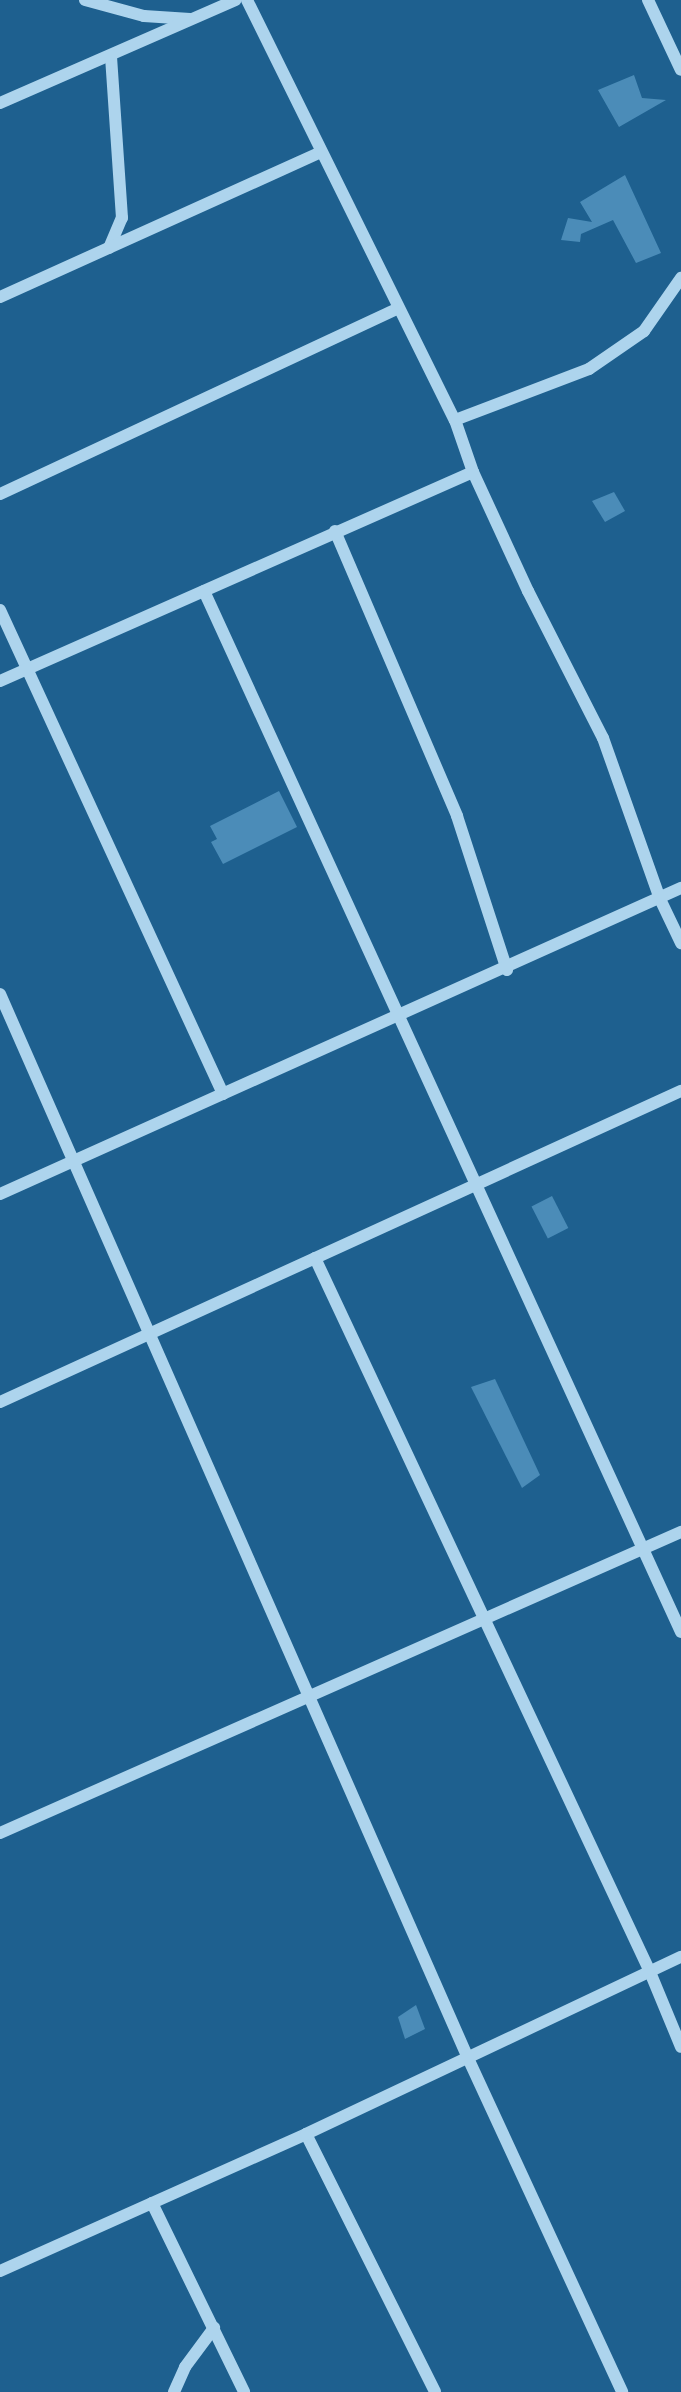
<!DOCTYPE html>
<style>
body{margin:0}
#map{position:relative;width:681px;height:2392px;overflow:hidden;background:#1e608f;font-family:"Exo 2",sans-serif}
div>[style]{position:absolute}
.building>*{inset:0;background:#4b8cb8;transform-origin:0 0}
.minor>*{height:12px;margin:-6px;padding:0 6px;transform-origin:6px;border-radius:6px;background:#add4ed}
span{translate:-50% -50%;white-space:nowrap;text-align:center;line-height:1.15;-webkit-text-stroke:6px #1e608f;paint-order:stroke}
</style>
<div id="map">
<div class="building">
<div style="clip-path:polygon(634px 75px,642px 98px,666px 100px,619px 127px,598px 90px)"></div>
<div style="clip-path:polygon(625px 175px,661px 253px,636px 263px,613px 220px,581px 234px,580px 242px,561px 240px,568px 218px,592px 222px,580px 202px)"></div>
<div style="clip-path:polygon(614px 492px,625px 511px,605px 522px,592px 501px)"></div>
<div style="clip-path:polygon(279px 791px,297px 827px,223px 864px,211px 842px,217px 839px,210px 826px)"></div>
<div style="left:552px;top:1196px;width:36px;height:23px;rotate:63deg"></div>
<div style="clip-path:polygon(495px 1379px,540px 1475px,522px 1488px,471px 1387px)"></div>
<div style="clip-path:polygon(416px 2005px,425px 2029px,405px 2039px,398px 2017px)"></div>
</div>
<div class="minor">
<div style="left:85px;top:0;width:61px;rotate:15.2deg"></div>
<div style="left:144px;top:16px;width:46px;rotate:3.7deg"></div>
<div style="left:247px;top:0;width:469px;rotate:63.7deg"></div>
<div style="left:455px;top:420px;width:55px;rotate:70.9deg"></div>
<div style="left:473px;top:472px;width:131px;rotate:65.2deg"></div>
<div style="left:528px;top:591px;width:165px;rotate:63deg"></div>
<div style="left:603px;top:738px;width:171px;rotate:70.5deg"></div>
<div style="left:660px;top:899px;width:49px;rotate:64.5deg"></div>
<div style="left:648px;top:0;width:77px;rotate:64.8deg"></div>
<div style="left:0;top:103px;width:257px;rotate:-23.6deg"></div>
<div style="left:109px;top:248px;width:33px;rotate:-67deg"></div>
<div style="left:122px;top:218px;width:162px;rotate:-93.9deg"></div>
<div style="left:0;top:297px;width:352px;rotate:-24.3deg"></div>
<div style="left:455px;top:420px;width:143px;rotate:-20.8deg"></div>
<div style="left:589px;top:369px;width:67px;rotate:-34.6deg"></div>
<div style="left:644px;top:331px;width:65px;rotate:-55.1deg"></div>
<div style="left:0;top:494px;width:438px;rotate:-25deg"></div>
<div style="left:335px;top:531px;width:310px;rotate:66.8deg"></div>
<div style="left:457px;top:816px;width:162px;rotate:72deg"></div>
<div style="left:204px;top:591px;width:1145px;rotate:65.38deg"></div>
<div style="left:0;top:610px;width:533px;rotate:65.26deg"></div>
<div style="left:0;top:681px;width:517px;rotate:-23.84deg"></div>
<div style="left:0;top:994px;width:1160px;rotate:66.26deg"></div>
<div style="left:467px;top:2056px;width:370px;rotate:65.2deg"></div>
<div style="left:0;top:1194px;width:747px;rotate:-24.2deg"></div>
<div style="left:315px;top:1258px;width:789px;rotate:64.86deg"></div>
<div style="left:650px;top:1972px;width:81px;rotate:67.5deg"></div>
<div style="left:0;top:1402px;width:749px;rotate:-24.55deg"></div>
<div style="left:0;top:1833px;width:745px;rotate:-23.85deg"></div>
<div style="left:306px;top:2134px;width:288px;rotate:63.4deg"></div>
<div style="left:152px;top:2203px;width:210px;rotate:64deg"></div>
<div style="left:0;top:2271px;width:335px;rotate:-24.1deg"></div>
<div style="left:306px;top:2134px;width:415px;rotate:-25.3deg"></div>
<div style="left:174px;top:2392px;width:27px;rotate:-66deg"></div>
<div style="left:185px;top:2367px;width:49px;rotate:-53.4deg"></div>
</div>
</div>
